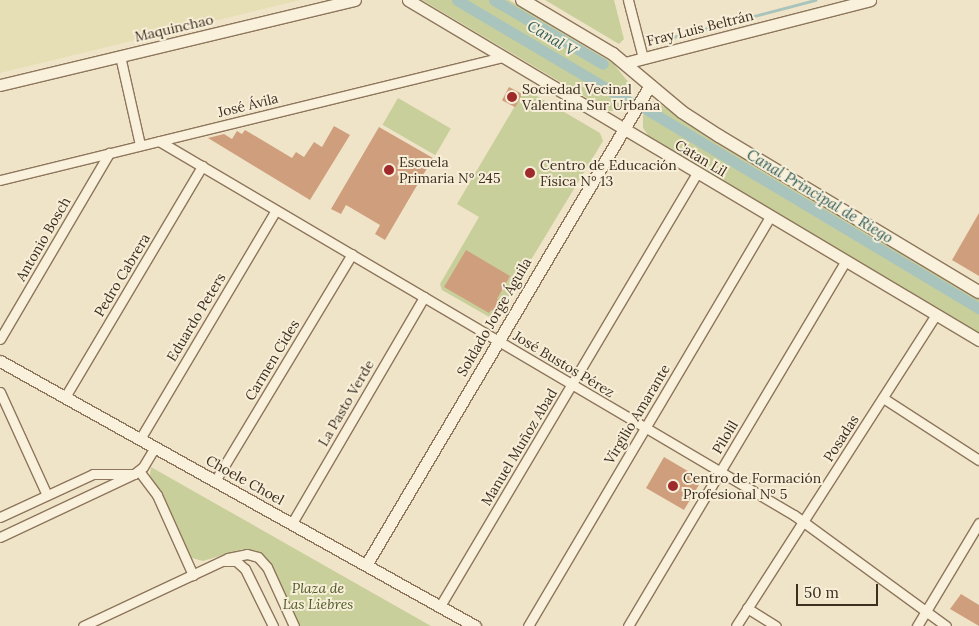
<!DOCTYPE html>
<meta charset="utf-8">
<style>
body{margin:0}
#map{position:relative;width:979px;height:626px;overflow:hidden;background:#f0e4c8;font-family:Lora,serif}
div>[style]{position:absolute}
.farmland>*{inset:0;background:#e6deb5}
.green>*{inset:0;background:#c9cf9b;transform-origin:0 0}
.stream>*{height:3px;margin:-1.5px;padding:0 1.5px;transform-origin:1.5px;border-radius:1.5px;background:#a9c4bc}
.canal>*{height:11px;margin:-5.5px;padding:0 5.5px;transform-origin:5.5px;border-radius:5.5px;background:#a9c4bc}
.building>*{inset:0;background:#cf9f7d;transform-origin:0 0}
.roads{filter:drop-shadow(1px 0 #8d765c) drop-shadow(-1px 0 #8d765c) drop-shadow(0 1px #8d765c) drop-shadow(0 -1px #8d765c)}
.minor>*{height:9px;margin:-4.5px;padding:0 4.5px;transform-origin:4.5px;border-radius:4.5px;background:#faf1dc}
.tertiary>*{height:11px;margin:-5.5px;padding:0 5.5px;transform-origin:5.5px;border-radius:5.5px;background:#faf1dc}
.secondary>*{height:12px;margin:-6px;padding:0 6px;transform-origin:6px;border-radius:6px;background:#faf1dc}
.dots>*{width:14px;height:14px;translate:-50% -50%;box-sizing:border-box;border:2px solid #f7eed8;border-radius:50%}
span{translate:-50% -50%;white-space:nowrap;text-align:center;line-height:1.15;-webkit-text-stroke:4px #f7eed8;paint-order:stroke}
.street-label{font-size:14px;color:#3d2e20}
.poi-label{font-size:14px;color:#3d2e20}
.left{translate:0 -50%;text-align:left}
.park-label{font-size:14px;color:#4d5a26;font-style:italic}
.water-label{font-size:15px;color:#2f5d5a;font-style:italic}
.scale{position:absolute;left:796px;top:584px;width:82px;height:22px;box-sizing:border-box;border:2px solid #3d2e20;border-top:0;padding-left:6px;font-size:15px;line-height:18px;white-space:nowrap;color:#3d2e20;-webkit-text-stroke:4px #f7eed8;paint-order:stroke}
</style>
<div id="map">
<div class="farmland">
<div style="clip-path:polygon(0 0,300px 0,0 73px)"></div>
</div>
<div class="green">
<div style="clip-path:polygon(422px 0,509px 0,613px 63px,629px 83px,631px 103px,622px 110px,609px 111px)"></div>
<div style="clip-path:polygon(545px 0,614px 0,624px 39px,619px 44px)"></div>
<div style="clip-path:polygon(525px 89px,600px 133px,603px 141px,497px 316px,491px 318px,442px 290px,440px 284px,479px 217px,457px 204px)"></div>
<div style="left:398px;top:98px;width:61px;height:31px;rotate:30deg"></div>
<div style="clip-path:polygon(654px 101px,979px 297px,979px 333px,650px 138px,643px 128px,643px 116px,649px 103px)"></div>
<div style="clip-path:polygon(151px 467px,431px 626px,298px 626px,269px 564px,258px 551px,243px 549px,203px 561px,192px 558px,150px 475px)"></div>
</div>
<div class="stream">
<div style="left:650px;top:43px;width:171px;rotate:-14.6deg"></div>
</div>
<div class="canal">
<div style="left:457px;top:0;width:202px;rotate:30.6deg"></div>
<div style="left:494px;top:0;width:126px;rotate:30.4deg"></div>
<div style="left:646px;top:109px;width:388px;rotate:30.9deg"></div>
</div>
<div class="building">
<div style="left:509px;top:87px;width:15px;height:15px;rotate:28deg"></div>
<div style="clip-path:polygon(334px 126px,350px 135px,310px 200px,208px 138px,224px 134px,232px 139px,237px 131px,242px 134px,245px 130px,292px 158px,296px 152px,304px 157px,314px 142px,322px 147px)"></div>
<div style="clip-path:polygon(379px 127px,433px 158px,385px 240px,375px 234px,380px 225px,346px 205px,341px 214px,331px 209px)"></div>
<div style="clip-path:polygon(979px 213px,979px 276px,952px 260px)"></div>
<div style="clip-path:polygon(466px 250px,510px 276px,497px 299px,500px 301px,494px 311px,491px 310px,489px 313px,444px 287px)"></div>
<div style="clip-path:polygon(664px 457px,698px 477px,700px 483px,684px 510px,646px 488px)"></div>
<div style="clip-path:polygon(961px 594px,979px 605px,979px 626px,950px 609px)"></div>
</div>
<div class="roads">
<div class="minor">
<div style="left:628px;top:0;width:60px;rotate:75.5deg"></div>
<div style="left:120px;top:56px;width:91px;rotate:77.3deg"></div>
<div style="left:159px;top:141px;width:737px;rotate:30.5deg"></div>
<div style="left:794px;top:515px;width:188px;rotate:36.1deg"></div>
<div style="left:0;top:180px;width:518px;rotate:-13.74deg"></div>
<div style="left:0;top:339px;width:216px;rotate:-59.6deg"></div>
<div style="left:0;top:392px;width:113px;rotate:65.5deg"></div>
<div style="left:65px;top:397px;width:269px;rotate:-59.3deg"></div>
<div style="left:883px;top:398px;width:114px;rotate:32.9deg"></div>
<div style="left:140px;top:439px;width:266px;rotate:-59.3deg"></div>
<div style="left:139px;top:471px;width:30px;rotate:53deg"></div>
<div style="left:157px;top:495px;width:88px;rotate:65.8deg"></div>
<div style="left:215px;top:481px;width:265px;rotate:-58.9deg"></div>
<div style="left:0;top:517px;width:102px;rotate:-24.8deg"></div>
<div style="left:93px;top:474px;width:41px"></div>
<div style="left:292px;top:523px;width:262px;rotate:-59.7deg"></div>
<div style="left:0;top:537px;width:148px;rotate:-25.2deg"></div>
<div style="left:134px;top:474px;width:11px;rotate:-38deg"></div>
<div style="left:143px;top:467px;width:23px;rotate:-59deg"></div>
<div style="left:225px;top:561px;width:11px"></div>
<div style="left:236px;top:561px;width:12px;rotate:42deg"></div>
<div style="left:245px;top:569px;width:64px;rotate:63.8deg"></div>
<div style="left:440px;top:606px;width:504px;rotate:-59.31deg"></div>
<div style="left:747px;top:608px;width:34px;rotate:32deg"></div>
<div style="left:83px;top:626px;width:160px;rotate:-25.1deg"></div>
<div style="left:228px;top:558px;width:19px;rotate:-12deg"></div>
<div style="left:247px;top:554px;width:11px;rotate:15deg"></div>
<div style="left:258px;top:557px;width:13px;rotate:48deg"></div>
<div style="left:267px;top:567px;width:65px;rotate:65.4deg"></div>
<div style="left:528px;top:626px;width:475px;rotate:-59.4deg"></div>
<div style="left:628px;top:626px;width:424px;rotate:-59.2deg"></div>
<div style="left:736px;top:626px;width:370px;rotate:-57.3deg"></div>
<div style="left:917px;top:626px;width:120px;rotate:-59deg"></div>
</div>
<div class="tertiary">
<div style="left:408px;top:0;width:665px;rotate:30.77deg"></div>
<div style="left:625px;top:63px;width:253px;rotate:-14.4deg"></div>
<div style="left:0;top:85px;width:365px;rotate:-13.5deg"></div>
<div style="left:0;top:361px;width:544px;rotate:29.16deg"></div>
<div style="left:366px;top:565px;width:558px;rotate:-59.39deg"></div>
</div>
<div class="secondary">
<div style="left:522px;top:0;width:106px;rotate:30.7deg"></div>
<div style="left:613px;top:54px;width:90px;rotate:40deg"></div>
<div style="left:682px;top:112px;width:44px;rotate:33deg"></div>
<div style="left:719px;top:136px;width:303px;rotate:31deg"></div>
</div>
</div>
<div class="dots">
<div style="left:512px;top:97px;background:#9e2a2b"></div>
<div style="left:389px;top:170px;background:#9e2a2b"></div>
<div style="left:530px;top:173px;background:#9e2a2b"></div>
<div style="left:673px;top:486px;background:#9e2a2b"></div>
</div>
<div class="street-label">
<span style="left:174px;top:28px;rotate:-13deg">Maquinchao</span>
<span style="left:700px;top:28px;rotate:-14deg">Fray Luis Beltrán</span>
<span style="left:248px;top:105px;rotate:-14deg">José Ávila</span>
<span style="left:701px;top:158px;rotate:31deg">Catan Lil</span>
<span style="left:43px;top:239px;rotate:-60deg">Antonio Bosch</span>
<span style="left:122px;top:275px;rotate:-59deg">Pedro Cabrera</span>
<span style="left:196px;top:317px;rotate:-59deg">Eduardo Peters</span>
<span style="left:494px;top:317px;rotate:-60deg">Soldado Jorge Águila</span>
<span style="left:272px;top:360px;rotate:-59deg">Carmen Cides</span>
<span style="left:564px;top:364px;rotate:31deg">José Bustos Pérez</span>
<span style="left:346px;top:403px;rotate:-60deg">La Pasto Verde</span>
<span style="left:637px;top:414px;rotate:-59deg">Virgilio Amarante</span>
<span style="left:725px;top:437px;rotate:-59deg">Pilolil</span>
<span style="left:841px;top:438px;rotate:-57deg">Posadas</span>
<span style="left:519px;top:447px;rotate:-59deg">Manuel Muñoz Abad</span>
<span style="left:245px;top:480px;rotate:29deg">Choele Choel</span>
</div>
<div class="poi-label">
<span class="left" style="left:522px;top:97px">Sociedad Vecinal<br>Valentina Sur Urbana</span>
<span class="left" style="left:399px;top:170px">Escuela<br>Primaria N° 245</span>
<span class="left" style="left:540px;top:173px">Centro de Educación<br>Física N° 13</span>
<span class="left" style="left:683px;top:486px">Centro de Formación<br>Profesional N° 5</span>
</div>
<div class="park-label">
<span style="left:318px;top:596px">Plaza de<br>Las Liebres</span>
</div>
<div class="water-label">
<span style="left:552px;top:38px;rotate:31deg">Canal V</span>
<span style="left:820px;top:196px;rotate:31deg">Canal Principal de Riego</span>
</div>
<div class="scale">50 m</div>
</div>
